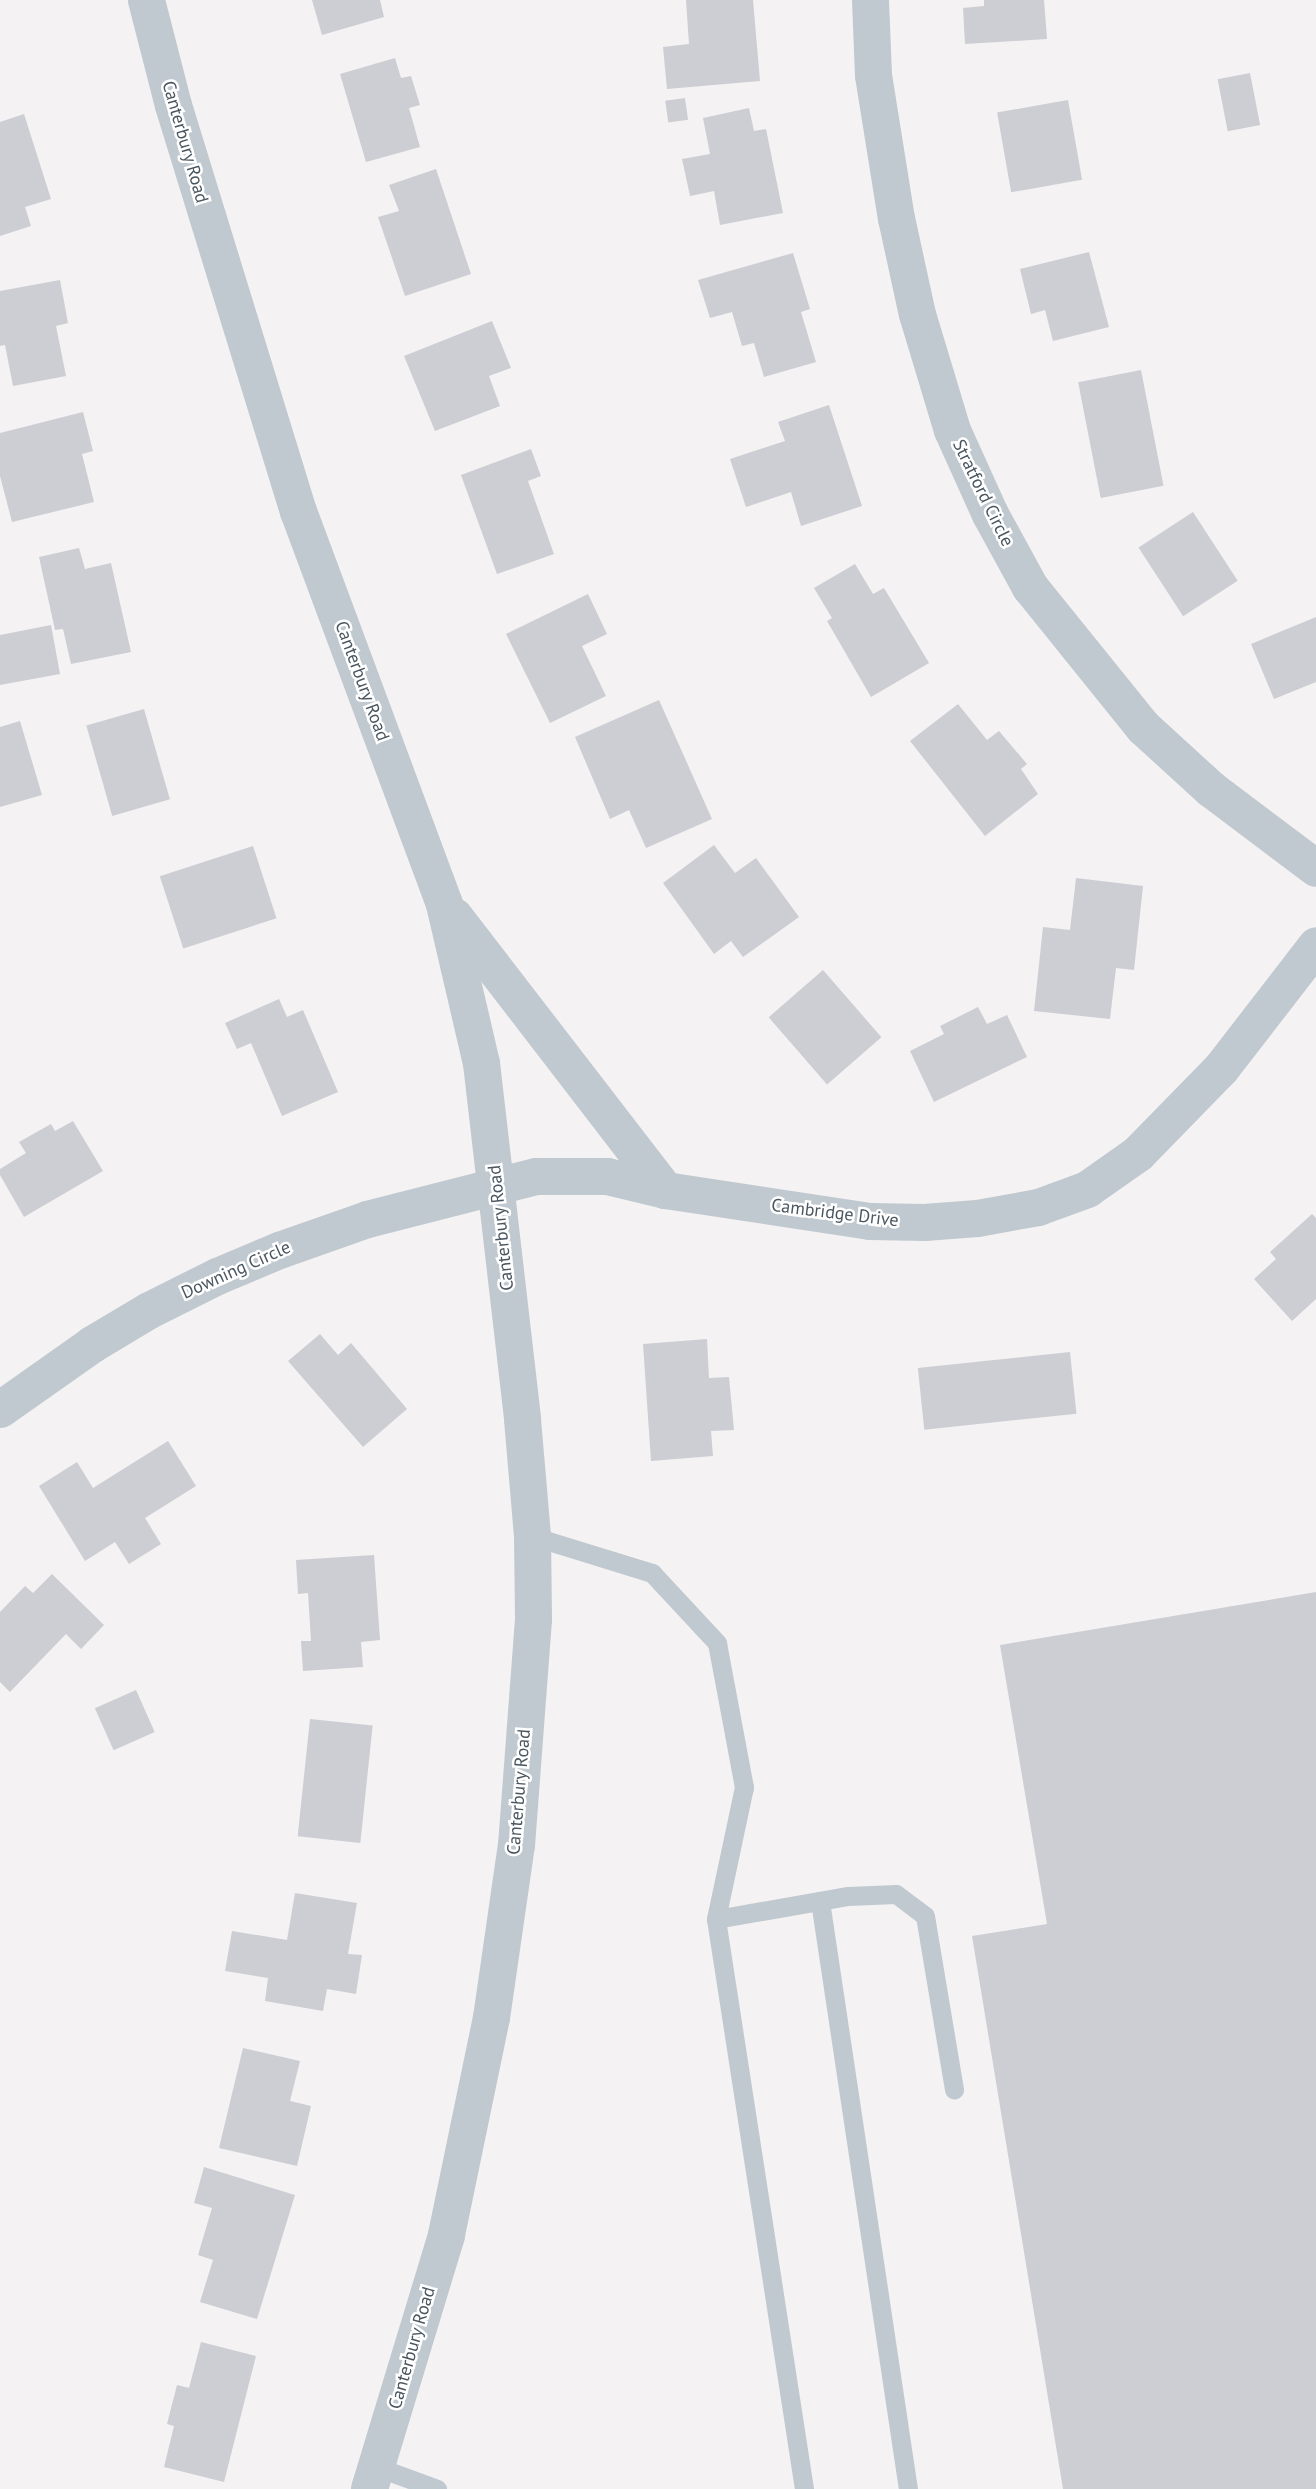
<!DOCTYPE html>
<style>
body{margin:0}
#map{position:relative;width:1316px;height:2489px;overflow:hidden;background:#f4f2f2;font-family:"PT Sans",sans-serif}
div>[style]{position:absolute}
.building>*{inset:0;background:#ccced4;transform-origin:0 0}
.service>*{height:19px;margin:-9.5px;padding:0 9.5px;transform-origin:9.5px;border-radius:9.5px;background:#c0c9d0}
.minor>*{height:37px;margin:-18.5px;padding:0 18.5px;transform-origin:18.5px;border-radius:18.5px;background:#c0c9d0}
span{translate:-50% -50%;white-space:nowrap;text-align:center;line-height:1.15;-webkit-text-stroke:5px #fff;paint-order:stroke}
.street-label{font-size:18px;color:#49555f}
</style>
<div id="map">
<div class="building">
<div style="clip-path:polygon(312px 0,380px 0,384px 17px,322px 35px)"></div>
<div style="clip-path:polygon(686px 0,753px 0,760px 81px,667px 89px,663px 47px,689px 44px)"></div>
<div style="clip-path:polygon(984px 0,1044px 0,1047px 39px,965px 44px,963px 8px,984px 6px)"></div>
<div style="clip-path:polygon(395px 58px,401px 78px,411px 76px,420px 105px,409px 108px,420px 147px,366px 162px,340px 74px)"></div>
<div style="left:1250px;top:73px;width:53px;height:33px;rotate:79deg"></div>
<div style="left:685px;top:98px;width:22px;height:20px;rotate:82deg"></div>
<div style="left:1068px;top:100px;width:81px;height:72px;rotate:80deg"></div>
<div style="clip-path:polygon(749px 108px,754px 131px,766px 129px,783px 213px,720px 225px,714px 191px,690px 196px,682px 159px,710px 154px,703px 118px)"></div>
<div style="clip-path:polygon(24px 114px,51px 199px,25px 207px,31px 226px,0 236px,0 122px)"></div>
<div style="clip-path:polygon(436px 169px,471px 274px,405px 296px,378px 217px,399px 211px,389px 185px)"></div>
<div style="clip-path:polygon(1089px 252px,1109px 327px,1053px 341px,1045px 310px,1031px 314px,1020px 269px)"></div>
<div style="clip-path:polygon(793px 253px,810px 309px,801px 312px,816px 362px,764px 377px,754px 343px,742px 346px,732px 312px,710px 318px,698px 280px)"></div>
<div style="clip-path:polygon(60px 280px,68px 323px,56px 326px,66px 376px,13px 386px,5px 345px,0 346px,0 291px)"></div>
<div style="clip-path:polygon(492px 321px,511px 368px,489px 376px,500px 406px,435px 431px,404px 356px)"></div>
<div style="left:1141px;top:370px;width:118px;height:64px;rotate:79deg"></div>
<div style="clip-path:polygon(829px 405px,862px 506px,801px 526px,791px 492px,746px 507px,730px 459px,785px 441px,778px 422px)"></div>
<div style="clip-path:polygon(83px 412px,93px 451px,82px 454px,94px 502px,12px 522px,0 476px,0 433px)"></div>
<div style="clip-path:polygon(531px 449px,541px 476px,528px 481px,554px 554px,497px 574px,461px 475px)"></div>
<div style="left:1193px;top:512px;width:82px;height:65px;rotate:57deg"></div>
<div style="clip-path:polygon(79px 548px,85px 569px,111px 563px,131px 652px,71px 664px,63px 629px,55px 630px,39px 557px)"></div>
<div style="clip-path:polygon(855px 564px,873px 594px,884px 588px,929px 663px,871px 697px,827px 621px,832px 618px,814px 588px)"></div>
<div style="clip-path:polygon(588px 594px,607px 634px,582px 646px,606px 696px,550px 723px,506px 634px)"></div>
<div style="clip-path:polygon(1316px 617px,1316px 682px,1274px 699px,1251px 644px)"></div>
<div style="clip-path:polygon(51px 625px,60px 674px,0 685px,0 635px)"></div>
<div style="clip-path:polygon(659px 700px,712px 819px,646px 848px,629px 810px,610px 819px,575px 737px)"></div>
<div style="clip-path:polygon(958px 704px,987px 740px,999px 731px,1027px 764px,1021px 769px,1038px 794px,985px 836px,910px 741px)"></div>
<div style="left:144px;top:709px;width:94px;height:60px;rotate:74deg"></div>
<div style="clip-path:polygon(20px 721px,42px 795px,0 807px,0 727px)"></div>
<div style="clip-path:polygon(714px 845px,735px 873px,756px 858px,799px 917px,743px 957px,731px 941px,714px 954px,663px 883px)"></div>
<div style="left:253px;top:846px;width:76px;height:98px;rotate:72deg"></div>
<div style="clip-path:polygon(1076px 878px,1143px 886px,1134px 970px,1116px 968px,1110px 1019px,1034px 1011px,1043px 927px,1070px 930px)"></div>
<div style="left:823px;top:970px;width:89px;height:72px;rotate:49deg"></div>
<div style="clip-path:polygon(279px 999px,287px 1017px,303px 1010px,338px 1092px,282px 1116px,251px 1043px,237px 1049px,225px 1023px)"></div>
<div style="clip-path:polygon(978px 1007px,987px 1024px,1007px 1015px,1027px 1057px,934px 1102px,910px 1051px,944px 1034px,940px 1026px)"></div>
<div style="clip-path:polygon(73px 1121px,103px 1171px,24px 1217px,0 1175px,0 1169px,26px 1153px,19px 1142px,51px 1124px,55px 1131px)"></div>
<div style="clip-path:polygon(1312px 1214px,1316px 1218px,1316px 1299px,1292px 1321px,1254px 1279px,1276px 1259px,1270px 1252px)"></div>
<div style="clip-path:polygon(320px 1334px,338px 1355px,351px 1343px,407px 1409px,363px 1447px,288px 1361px)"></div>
<div style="clip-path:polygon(707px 1339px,709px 1378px,729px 1377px,734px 1430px,711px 1431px,713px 1456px,651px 1461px,643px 1344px)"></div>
<div style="left:1070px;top:1352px;width:62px;height:153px;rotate:84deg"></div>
<div style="clip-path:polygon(168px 1441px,196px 1486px,145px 1518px,161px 1544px,129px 1564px,115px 1542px,85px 1561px,39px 1486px,77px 1462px,93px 1488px)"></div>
<div style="clip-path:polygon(374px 1555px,380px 1640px,361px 1642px,363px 1667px,303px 1671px,301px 1641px,311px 1641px,308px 1593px,298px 1594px,296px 1560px)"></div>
<div style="clip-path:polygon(52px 1574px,104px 1625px,81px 1649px,66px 1634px,10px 1692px,0 1682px,0 1612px,25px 1586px,33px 1593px)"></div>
<div style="clip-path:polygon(1316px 1592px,1316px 2489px,1063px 2489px,972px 1936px,1047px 1924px,1000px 1645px)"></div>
<div style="left:136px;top:1690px;width:46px;height:45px;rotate:66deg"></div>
<div style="left:310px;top:1719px;width:63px;height:118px;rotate:6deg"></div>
<div style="clip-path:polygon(295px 1893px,357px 1903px,348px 1954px,362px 1955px,356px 1994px,327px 1989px,323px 2011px,265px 2001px,268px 1978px,225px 1971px,232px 1931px,287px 1940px)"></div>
<div style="clip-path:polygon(243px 2048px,300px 2061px,290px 2101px,311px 2106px,297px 2166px,219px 2148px)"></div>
<div style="clip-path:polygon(204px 2167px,295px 2195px,257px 2319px,200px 2302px,213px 2260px,198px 2255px,212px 2208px,194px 2203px)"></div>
<div style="clip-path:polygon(201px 2342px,256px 2356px,224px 2482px,164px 2467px,174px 2426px,167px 2424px,177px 2385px,189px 2388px)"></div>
</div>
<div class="service">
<div style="left:532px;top:1536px;width:126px;rotate:17.1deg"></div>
<div style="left:652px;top:1573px;width:96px;rotate:47.1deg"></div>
<div style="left:717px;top:1643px;width:147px;rotate:79.4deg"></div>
<div style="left:744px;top:1787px;width:135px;rotate:102deg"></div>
<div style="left:716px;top:1919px;width:577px;rotate:81.22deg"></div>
<div style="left:820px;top:1901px;width:595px;rotate:81.49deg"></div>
<div style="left:716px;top:1919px;width:134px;rotate:-9.9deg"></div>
<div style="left:848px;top:1896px;width:48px;rotate:-2.4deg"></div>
<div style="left:896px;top:1894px;width:36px;rotate:37deg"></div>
<div style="left:925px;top:1916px;width:176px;rotate:80.5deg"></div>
<div style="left:377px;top:2467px;width:64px;rotate:20.1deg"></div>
</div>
<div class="minor">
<div style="left:146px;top:0;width:108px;rotate:75.6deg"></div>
<div style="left:173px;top:105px;width:425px;rotate:72.9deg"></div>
<div style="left:298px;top:511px;width:419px;rotate:69.6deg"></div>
<div style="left:444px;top:904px;width:163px;rotate:76.9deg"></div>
<div style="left:481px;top:1063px;width:358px;rotate:83.4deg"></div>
<div style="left:522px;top:1419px;width:117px;rotate:85.1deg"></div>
<div style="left:532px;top:1536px;width:83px;rotate:89.3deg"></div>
<div style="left:533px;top:1619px;width:226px;rotate:94.3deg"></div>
<div style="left:516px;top:1844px;width:175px;rotate:98.2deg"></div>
<div style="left:491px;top:2017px;width:223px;rotate:101.7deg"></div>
<div style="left:446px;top:2235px;width:265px;rotate:106.9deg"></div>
<div style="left:870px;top:0;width:75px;rotate:87.7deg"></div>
<div style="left:873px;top:75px;width:145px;rotate:80.9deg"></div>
<div style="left:896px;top:218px;width:98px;rotate:77.7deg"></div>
<div style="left:917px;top:314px;width:121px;rotate:73.2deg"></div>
<div style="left:952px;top:430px;width:92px;rotate:65.7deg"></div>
<div style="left:990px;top:514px;width:83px;rotate:61.3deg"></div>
<div style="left:1030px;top:587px;width:180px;rotate:51.1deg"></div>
<div style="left:1143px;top:727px;width:92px;rotate:42.4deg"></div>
<div style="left:1211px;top:789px;width:131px;rotate:37deg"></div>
<div style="left:454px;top:916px;width:346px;rotate:52.4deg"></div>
<div style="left:0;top:1409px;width:113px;rotate:-35.2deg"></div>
<div style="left:92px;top:1344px;width:66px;rotate:-30.8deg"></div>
<div style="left:149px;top:1310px;width:76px;rotate:-26.6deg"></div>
<div style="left:217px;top:1276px;width:67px;rotate:-22.8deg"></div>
<div style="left:279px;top:1250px;width:93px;rotate:-19.4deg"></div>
<div style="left:367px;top:1219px;width:174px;rotate:-14.3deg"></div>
<div style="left:536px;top:1176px;width:71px"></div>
<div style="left:607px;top:1176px;width:60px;rotate:13.6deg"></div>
<div style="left:665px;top:1190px;width:207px;rotate:8.6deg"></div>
<div style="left:870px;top:1221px;width:54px;rotate:1.1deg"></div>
<div style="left:924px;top:1222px;width:53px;rotate:-4.3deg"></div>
<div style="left:977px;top:1218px;width:62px;rotate:-10.2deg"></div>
<div style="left:1038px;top:1207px;width:52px;rotate:-20.2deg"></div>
<div style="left:1087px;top:1189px;width:62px;rotate:-35.2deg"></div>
<div style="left:1138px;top:1153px;width:119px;rotate:-45.7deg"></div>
<div style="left:1221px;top:1068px;width:155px;rotate:-52.3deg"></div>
</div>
<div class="street-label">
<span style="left:185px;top:142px;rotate:74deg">Canterbury Road</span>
<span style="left:983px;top:493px;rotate:64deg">Stratford Circle</span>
<span style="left:362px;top:681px;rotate:70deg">Canterbury Road</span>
<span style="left:835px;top:1213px;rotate:7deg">Cambridge Drive</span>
<span style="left:501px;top:1228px;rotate:-96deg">Canterbury Road</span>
<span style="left:236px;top:1270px;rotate:-24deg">Downing Circle</span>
<span style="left:519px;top:1792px;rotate:-85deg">Canterbury Road</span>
<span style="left:412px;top:2348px;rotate:-74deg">Canterbury Road</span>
</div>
</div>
